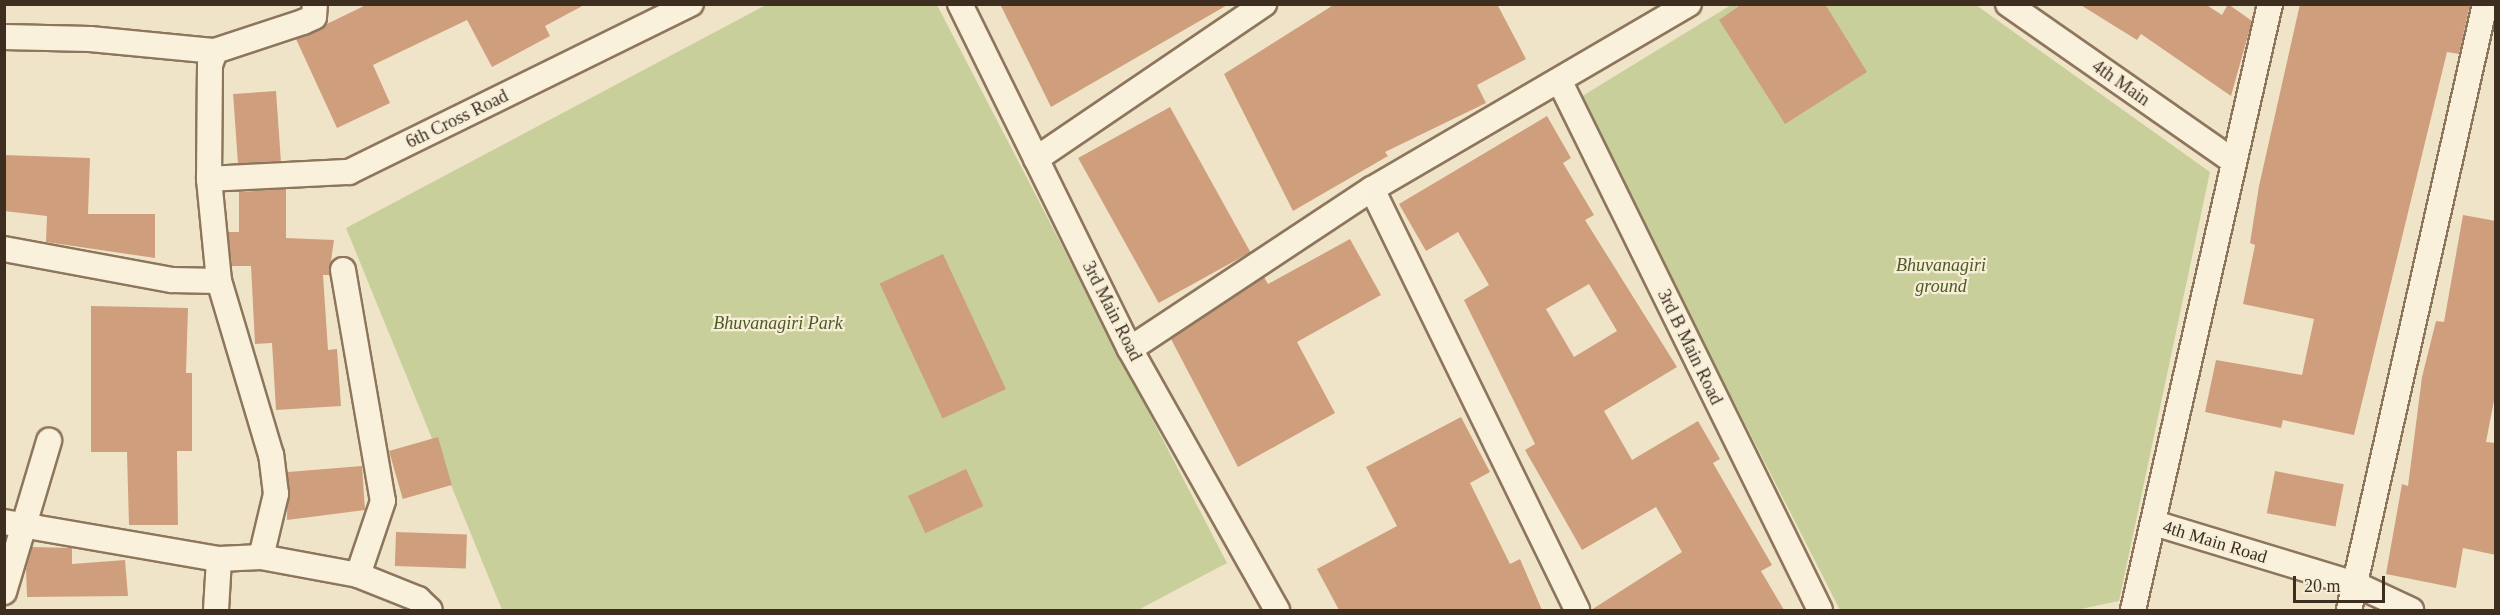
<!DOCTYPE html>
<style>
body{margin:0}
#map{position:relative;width:2500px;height:615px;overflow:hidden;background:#f0e4c8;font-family:"Times New Roman",serif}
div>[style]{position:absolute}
.green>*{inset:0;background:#c9cf9b}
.building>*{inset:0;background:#cf9f7d;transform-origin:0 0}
.roads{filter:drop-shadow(2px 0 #8d765c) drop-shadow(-2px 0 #8d765c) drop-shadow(0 2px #8d765c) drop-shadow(0 -2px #8d765c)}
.street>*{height:24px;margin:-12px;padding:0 12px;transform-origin:12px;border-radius:12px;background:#faf1dc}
span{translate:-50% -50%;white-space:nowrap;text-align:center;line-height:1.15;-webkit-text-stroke:4.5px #f7eed8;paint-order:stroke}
.street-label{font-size:18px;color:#3d2e20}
.park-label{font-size:18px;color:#4d5a26;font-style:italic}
.frame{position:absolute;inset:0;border:6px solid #3d2e20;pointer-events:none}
.scale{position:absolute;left:2293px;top:576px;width:92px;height:27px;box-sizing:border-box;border:3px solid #3d2e20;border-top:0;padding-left:8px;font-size:18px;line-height:21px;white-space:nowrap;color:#3d2e20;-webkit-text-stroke:4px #f7eed8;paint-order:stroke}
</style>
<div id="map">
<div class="green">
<div style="clip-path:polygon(766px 5px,937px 5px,1227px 563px,1138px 610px,502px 610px,346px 228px)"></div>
<div style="clip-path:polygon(1731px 5px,1976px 5px,2210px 172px,2119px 601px,2076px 610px,1840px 610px,1579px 98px)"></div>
</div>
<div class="building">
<div style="clip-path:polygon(368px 4px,586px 4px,545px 26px,550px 36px,492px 67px,467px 20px,373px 65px,390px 103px,337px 128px,296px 39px)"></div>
<div style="clip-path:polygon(1000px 4px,1229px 4px,1051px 107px)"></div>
<div style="clip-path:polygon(1335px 4px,1497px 4px,1526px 59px,1477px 85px,1486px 103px,1385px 152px,1388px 156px,1293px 211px,1224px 74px)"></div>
<div style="clip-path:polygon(1742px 4px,1825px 4px,1867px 72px,1785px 124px,1719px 20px)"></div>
<div style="clip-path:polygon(2079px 4px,2205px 4px,2222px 15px,2228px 4px,2252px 21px,2231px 96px,2141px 34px,2137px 40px)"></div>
<div style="clip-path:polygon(2300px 4px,2470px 4px,2459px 54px,2447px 52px,2354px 435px,2283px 420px,2281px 428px,2205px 412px,2216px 360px,2302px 375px,2314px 319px,2243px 304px,2255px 245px,2250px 243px,2259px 186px)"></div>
<div style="left:276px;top:91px;width:70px;height:43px;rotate:86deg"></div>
<div style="left:1170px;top:107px;width:166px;height:105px;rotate:61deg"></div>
<div style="clip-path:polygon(evenodd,1547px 116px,1571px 158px,1563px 163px,1594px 215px,1585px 220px,1677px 367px,1604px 411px,1632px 460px,1698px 421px,1720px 459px,1713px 463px,1772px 565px,1761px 571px,1784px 610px,1591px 610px,1682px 552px,1656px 507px,1582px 550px,1525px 450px,1535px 444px,1464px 300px,1489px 285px,1458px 232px,1426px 251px,1399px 204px,1547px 116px,1589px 284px,1617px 331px,1574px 357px,1546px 309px,1589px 284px)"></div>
<div style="clip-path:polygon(4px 155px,90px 158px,88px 214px,155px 214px,155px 258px,46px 242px,47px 216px,4px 211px)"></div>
<div style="clip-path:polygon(286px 189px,286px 238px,334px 240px,329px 275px,323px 275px,328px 350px,337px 349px,341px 406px,276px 410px,272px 343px,255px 344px,251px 266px,232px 266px,228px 232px,239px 232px,239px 192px)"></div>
<div style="clip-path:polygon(2463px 215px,2496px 221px,2496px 390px,2486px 442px,2496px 443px,2496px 555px,2463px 548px,2456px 588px,2386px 574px,2402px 484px,2408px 486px,2422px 377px,2436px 321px,2444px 322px)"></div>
<div style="clip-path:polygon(1350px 239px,1381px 295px,1297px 342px,1335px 413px,1238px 467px,1171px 339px,1264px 277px,1268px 284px)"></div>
<div style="left:943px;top:254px;width:149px;height:70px;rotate:65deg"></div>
<div style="clip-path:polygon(91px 306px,188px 308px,186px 373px,192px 373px,192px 451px,177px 451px,178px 525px,129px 525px,127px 452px,91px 452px)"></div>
<div style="clip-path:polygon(1461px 417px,1490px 472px,1470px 483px,1510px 564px,1520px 559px,1542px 610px,1339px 610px,1317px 569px,1397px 526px,1366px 467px)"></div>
<div style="left:438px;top:437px;width:50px;height:51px;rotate:74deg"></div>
<div style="clip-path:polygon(362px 466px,365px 510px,287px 520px,288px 472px)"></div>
<div style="left:966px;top:469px;width:41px;height:64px;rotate:65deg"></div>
<div style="left:2275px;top:471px;width:70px;height:43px;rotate:11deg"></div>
<div style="left:396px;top:532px;width:71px;height:34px;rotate:2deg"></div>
<div style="clip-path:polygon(32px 547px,72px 548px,72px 564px,125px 560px,128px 596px,27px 597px,26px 569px)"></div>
</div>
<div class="roads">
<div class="street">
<div style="left:960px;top:4px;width:385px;rotate:63.8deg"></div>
<div style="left:1130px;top:349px;width:300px;rotate:60.6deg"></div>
<div style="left:2008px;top:4px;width:274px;rotate:34.9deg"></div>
<div style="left:4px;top:37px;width:86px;rotate:1.3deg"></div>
<div style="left:90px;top:39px;width:126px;rotate:5.5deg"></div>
<div style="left:1561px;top:84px;width:586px;rotate:63.78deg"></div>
<div style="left:1036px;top:159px;width:276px;rotate:-34.2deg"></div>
<div style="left:209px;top:179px;width:140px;rotate:-2.9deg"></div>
<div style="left:349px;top:172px;width:381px;rotate:-26.2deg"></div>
<div style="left:1372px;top:189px;width:468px;rotate:64deg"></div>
<div style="left:4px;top:249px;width:171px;rotate:10.5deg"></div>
<div style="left:172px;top:280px;width:47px;rotate:1.2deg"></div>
<div style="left:343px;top:270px;width:234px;rotate:80.2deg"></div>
<div style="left:383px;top:501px;width:78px;rotate:108.7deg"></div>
<div style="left:1130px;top:349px;width:290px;rotate:-33.5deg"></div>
<div style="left:1372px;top:189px;width:367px;rotate:-30.3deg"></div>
<div style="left:4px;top:522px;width:218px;rotate:9.8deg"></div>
<div style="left:219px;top:559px;width:42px;rotate:-2.7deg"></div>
<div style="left:261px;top:557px;width:99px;rotate:10.5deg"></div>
<div style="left:358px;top:575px;width:65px;rotate:21.8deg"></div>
<div style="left:418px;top:599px;width:16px;rotate:43deg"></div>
<div style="left:2154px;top:523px;width:210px;rotate:16.9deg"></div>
<div style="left:2355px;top:584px;width:62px;rotate:24.9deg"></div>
<div style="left:261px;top:557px;width:65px;rotate:-76.6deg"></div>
<div style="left:276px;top:494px;width:39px;rotate:-97deg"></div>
<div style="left:271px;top:455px;width:182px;rotate:-106.6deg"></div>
<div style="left:219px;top:281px;width:102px;rotate:-95.6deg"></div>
<div style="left:209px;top:179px;width:114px;rotate:-89.5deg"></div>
<div style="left:210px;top:65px;width:15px;rotate:-70deg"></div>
<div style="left:215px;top:51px;width:93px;rotate:-18.2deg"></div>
<div style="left:303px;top:22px;width:12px;rotate:-24deg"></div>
<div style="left:314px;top:17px;width:13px;rotate:-86deg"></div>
<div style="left:4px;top:592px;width:158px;rotate:-73.4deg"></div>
<div style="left:216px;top:610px;width:51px;rotate:-86.6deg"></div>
<div style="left:2133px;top:610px;width:621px;rotate:-77.26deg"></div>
<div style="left:2349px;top:610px;width:621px;rotate:-77.35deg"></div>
</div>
</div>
<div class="street-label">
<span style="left:2121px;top:83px;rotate:35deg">4th Main</span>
<span style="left:457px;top:119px;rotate:-26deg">6th Cross Road</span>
<span style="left:1112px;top:311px;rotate:63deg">3rd Main Road</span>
<span style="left:1690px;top:347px;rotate:64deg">3rd B Main Road</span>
<span style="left:2215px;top:542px;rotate:17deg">4th Main Road</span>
</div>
<div class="park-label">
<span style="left:1941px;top:276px">Bhuvanagiri<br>ground</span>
<span style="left:778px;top:323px">Bhuvanagiri Park</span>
</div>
<div class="frame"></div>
<div class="scale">20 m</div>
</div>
